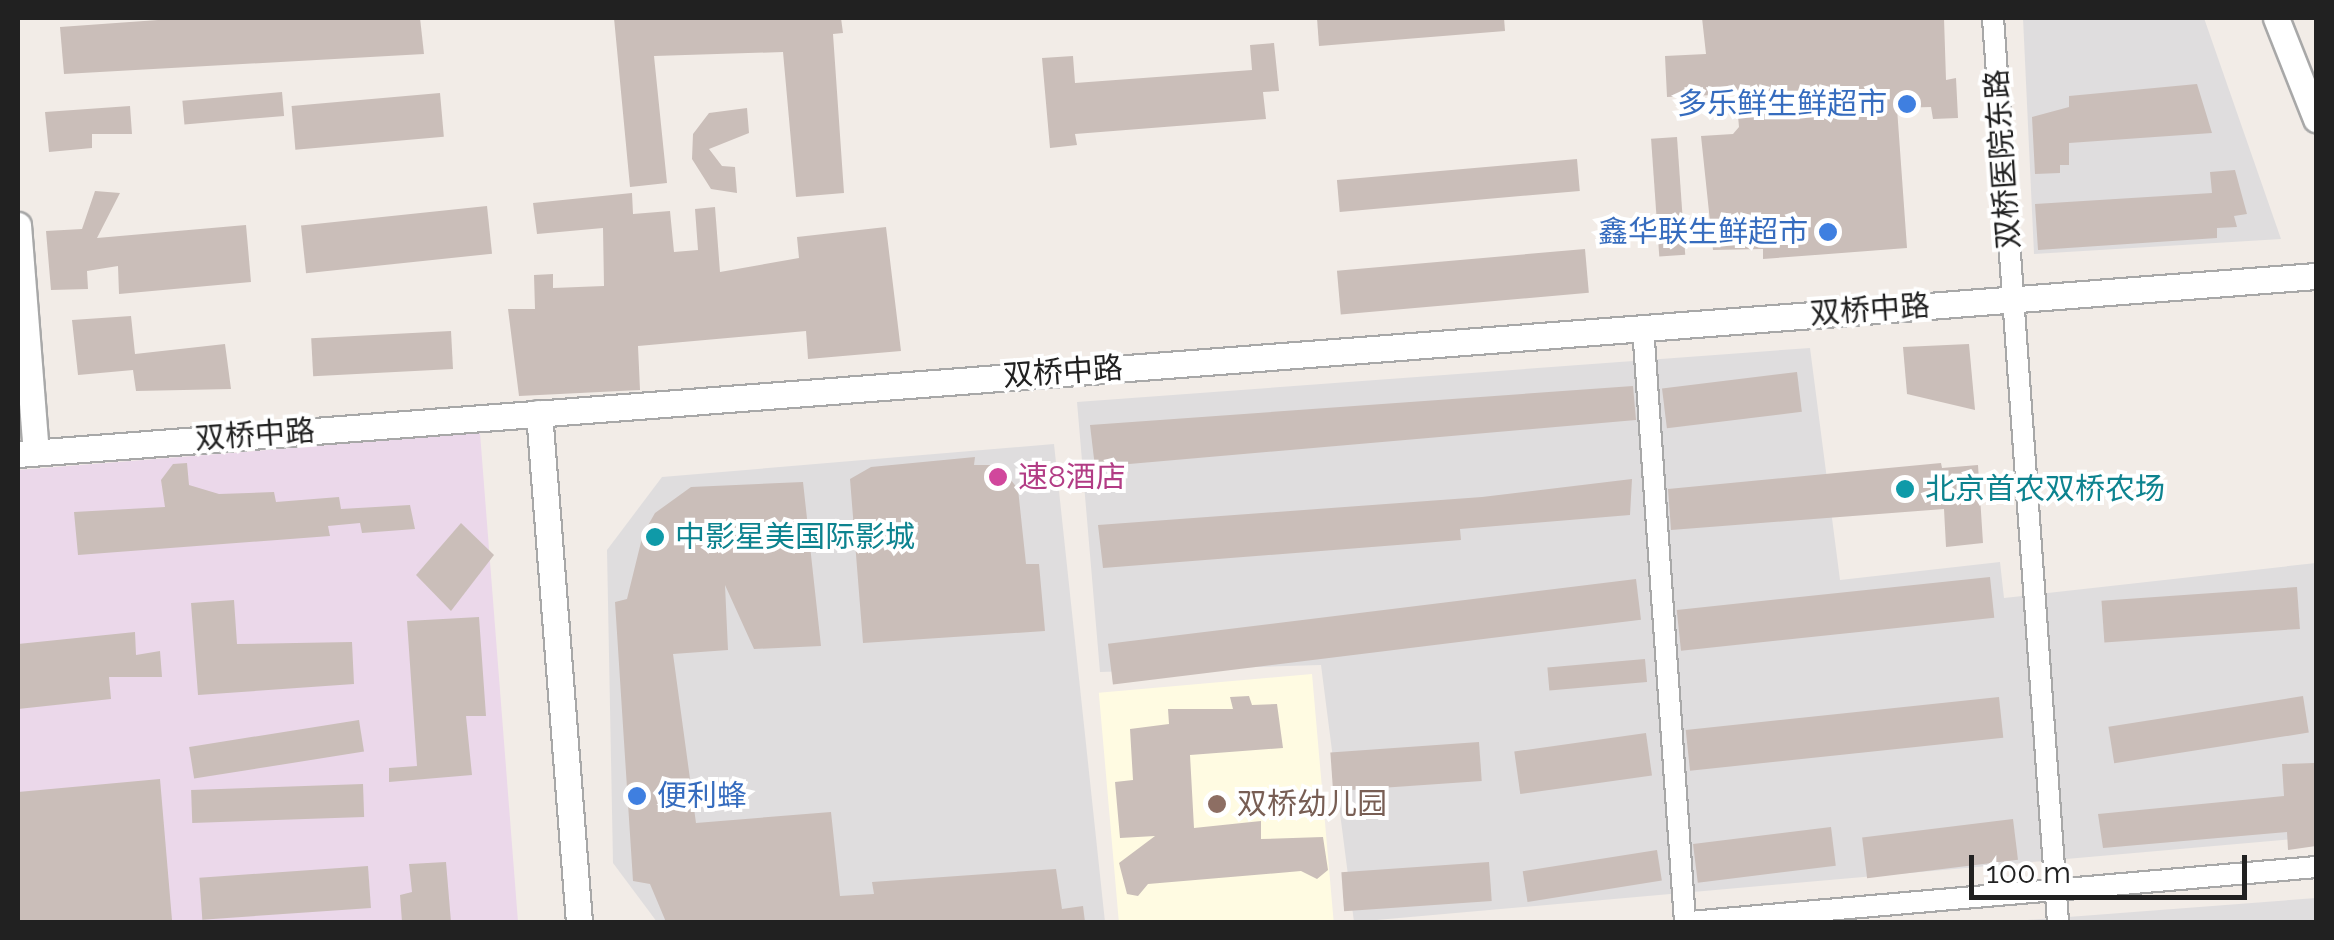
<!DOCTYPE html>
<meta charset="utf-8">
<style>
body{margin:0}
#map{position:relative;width:2334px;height:940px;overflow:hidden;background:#f2ece7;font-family:Raleway,"Noto Sans SC",sans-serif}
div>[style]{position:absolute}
.residential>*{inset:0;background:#dfddde}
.industrial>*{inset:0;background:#ebd8ea}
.education>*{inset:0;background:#fffbe2;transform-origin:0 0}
.building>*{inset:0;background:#cabeb9;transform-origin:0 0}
.roads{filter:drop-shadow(2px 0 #a8a8a8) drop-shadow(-2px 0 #a8a8a8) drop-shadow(0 2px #a8a8a8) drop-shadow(0 -2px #a8a8a8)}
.minor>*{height:20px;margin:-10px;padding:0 10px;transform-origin:10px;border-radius:10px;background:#fff}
.tertiary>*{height:25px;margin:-12.5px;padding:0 12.5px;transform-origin:12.5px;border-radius:12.5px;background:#fff}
.dots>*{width:28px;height:28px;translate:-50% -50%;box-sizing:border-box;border:5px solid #fff;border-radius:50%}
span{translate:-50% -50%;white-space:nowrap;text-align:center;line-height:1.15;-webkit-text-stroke:8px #fff;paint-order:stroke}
.shop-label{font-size:30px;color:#366cbe}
.right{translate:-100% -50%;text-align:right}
.left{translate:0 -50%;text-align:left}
.street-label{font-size:30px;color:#212121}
.hotel-label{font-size:30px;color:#b23c85}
.culture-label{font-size:30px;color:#0d838f}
.education-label{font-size:30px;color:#785e54}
.frame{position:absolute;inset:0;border:20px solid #212121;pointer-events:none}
.scale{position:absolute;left:1969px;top:855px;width:278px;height:45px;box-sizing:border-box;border:5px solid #212121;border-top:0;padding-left:12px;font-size:30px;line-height:35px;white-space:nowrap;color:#212121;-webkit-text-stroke:8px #fff;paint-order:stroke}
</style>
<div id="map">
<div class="residential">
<div style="clip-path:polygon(2023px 18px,2204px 18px,2281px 239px,2034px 254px)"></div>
<div style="clip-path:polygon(1810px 348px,1840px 580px,2000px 562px,2004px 598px,2316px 563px,2316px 837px,1354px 922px,1321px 665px,1100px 672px,1077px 402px)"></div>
<div style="clip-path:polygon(1054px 444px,1105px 922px,657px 922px,613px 863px,607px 550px,662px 477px)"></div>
<div style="clip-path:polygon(2316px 898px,2316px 922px,2002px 922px)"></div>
</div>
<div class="industrial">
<div style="clip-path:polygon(480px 433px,518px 922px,18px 922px,18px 470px)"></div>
</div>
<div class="education">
<div style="left:1312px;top:674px;width:249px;height:214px;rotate:85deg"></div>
</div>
<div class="building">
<div style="clip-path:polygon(186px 18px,420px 18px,424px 54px,64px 74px,60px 27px)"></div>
<div style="clip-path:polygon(614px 18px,841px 18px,843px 33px,833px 34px,844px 193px,796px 197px,783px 52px,654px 56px,667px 183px,630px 187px)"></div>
<div style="clip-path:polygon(1317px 18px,1504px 18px,1505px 31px,1319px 46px)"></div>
<div style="clip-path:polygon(1702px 18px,1944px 18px,1946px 80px,1956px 78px,1958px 118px,1933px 119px,1931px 107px,1897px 108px,1907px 248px,1763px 259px,1763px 249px,1713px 250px,1701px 136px,1733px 134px,1739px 127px,1736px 94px,1667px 97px,1665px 56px,1706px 54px)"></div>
<div style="clip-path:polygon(1274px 43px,1279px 91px,1263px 92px,1266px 119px,1075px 134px,1077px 145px,1050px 148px,1042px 58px,1073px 56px,1075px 83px,1252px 70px,1250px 45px)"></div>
<div style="clip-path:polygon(2197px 84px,2212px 133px,2069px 143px,2069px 165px,2060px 165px,2060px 173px,2035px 174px,2032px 117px,2069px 107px,2069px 96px)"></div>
<div style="left:282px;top:92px;width:24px;height:100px;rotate:85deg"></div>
<div style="left:440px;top:93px;width:44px;height:149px;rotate:85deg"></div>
<div style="clip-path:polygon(130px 106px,132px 134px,92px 134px,92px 148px,49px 152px,45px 112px)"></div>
<div style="clip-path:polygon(747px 108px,749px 133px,709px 149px,722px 166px,735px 167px,737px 193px,711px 189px,692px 159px,693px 134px,709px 113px)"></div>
<div style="left:1677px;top:137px;width:118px;height:26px;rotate:86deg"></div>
<div style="left:1577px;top:159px;width:32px;height:241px;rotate:85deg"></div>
<div style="clip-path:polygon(2235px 170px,2247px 214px,2234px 216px,2237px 227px,2217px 228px,2217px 238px,2038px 250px,2035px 204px,2212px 193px,2210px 172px)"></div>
<div style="clip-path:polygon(95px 191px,120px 193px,97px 238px,246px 225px,251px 282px,119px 294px,118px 266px,87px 271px,88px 289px,51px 290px,46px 231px,82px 229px)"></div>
<div style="clip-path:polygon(632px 193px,633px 214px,670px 211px,674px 252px,698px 250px,695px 209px,715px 207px,720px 272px,799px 258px,797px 237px,886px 227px,901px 351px,808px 359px,806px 331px,638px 346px,640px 390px,519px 396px,508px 309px,535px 309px,534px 275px,553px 274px,553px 288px,604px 286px,603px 228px,537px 234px,533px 203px)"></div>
<div style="left:487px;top:206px;width:48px;height:187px;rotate:84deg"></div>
<div style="left:1585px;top:249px;width:44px;height:249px;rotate:85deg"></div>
<div style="clip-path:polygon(131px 316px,135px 354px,225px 344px,231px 389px,136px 391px,133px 370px,78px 375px,72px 320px)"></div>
<div style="left:451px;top:331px;width:38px;height:140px;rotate:87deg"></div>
<div style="clip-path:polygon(1969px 344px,1975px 410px,1907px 394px,1903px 347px)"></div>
<div style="left:1797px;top:372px;width:40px;height:136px;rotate:83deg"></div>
<div style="clip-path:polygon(1633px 386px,1636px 420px,1095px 467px,1090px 425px)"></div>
<div style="clip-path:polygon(975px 457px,974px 465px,999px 465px,1018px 489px,1026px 564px,1039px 564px,1045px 631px,863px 643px,850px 479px,871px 467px)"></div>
<div style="clip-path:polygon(187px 463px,189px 485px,219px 494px,274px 492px,276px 502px,339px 497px,341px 509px,410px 505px,415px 529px,362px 533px,360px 523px,328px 526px,330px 536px,78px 555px,74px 512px,165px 507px,161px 480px,173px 464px)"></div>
<div style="clip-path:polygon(1941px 463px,1942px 468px,1978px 465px,1983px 543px,1946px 547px,1944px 509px,1671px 530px,1668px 489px)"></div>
<div style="clip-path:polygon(1632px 479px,1630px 515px,1460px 529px,1461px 540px,1103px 568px,1098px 525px,1482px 497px)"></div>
<div style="clip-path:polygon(803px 482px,821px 646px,754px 649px,725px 585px,728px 650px,673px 654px,696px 823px,831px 812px,840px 896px,874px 894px,872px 882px,1056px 869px,1062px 909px,1083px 906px,1085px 922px,666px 922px,650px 884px,633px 881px,615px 602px,627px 599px,643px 534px,655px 513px,691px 487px)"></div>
<div style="clip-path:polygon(461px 523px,494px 555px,451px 611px,416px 575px)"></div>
<div style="left:1990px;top:577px;width:41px;height:315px;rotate:84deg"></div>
<div style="left:1636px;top:579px;width:41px;height:532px;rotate:83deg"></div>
<div style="left:2297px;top:587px;width:42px;height:196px;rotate:86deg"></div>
<div style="clip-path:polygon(234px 600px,237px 644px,352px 642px,354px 684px,198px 695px,191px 603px)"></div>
<div style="clip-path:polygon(479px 617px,486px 716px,466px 716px,472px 775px,389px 782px,389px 768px,417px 766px,407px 621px)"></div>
<div style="clip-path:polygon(135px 632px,136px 655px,160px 651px,162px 677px,109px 677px,111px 699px,18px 709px,18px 644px)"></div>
<div style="left:1645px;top:659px;width:23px;height:98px;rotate:85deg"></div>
<div style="clip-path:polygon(1249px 696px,1252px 705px,1277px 704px,1283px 748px,1190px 755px,1194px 828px,1261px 821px,1261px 839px,1323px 837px,1328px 870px,1317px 879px,1301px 871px,1148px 884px,1138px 896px,1127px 894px,1119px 863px,1155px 836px,1120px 838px,1115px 782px,1133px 780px,1130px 729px,1169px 724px,1168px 709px,1233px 709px,1230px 697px)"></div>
<div style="left:2303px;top:696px;width:37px;height:197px;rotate:81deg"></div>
<div style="left:1999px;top:697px;width:41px;height:315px;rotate:84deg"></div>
<div style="left:359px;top:720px;width:32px;height:172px;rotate:81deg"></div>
<div style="left:1646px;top:733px;width:43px;height:133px;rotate:82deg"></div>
<div style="left:1479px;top:742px;width:39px;height:149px;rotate:86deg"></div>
<div style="clip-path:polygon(2314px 763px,2316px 846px,2288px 850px,2287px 832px,2103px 848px,2098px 814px,2284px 796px,2282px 764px)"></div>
<div style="clip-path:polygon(160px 779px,172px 920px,18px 922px,18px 792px)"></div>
<div style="left:363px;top:784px;width:33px;height:172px;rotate:88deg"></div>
<div style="left:2013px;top:819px;width:41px;height:152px;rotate:83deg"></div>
<div style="left:1831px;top:827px;width:39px;height:139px;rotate:83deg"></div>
<div style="left:1657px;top:850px;width:31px;height:136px;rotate:81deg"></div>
<div style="clip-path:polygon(446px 862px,451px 922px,402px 922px,400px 895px,412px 892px,409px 864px)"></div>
<div style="left:1489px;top:862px;width:39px;height:148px;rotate:86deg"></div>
<div style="left:368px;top:866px;width:42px;height:169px;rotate:86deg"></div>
</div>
<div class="roads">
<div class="minor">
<div style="left:1993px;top:18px;width:906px;rotate:85.89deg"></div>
<div style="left:1643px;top:327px;width:596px;rotate:85.96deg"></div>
<div style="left:1690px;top:922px;width:628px;rotate:-5.02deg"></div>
</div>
<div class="tertiary">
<div style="left:2276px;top:18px;width:109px;rotate:68.4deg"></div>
<div style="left:18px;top:225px;width:228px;rotate:85.5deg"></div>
<div style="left:539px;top:413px;width:511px;rotate:85.51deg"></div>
<div style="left:18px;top:454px;width:2305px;rotate:-4.43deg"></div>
</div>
</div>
<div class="dots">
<div style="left:1907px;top:104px;background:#3f7fe0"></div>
<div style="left:1828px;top:232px;background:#3f7fe0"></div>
<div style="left:998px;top:477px;background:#d1479c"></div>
<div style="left:1905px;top:489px;background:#0f9aa8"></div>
<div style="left:655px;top:537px;background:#0f9aa8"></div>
<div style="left:637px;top:796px;background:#3f7fe0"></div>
<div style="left:1217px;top:804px;background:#8d6e63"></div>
</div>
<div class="shop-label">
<span class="right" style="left:1887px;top:104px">多乐鲜生鲜超市</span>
<span class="right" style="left:1808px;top:232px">鑫华联生鲜超市</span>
<span class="left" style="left:657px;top:796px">便利蜂</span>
</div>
<div class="street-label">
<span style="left:2003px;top:159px;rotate:-94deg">双桥医院东路</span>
<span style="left:1870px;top:310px;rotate:-4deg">双桥中路</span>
<span style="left:1063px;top:372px;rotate:-4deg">双桥中路</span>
<span style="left:255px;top:435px;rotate:-4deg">双桥中路</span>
</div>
<div class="hotel-label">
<span class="left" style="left:1018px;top:477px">速8酒店</span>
</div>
<div class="culture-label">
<span class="left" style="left:1925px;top:489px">北京首农双桥农场</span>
<span class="left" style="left:675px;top:537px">中影星美国际影城</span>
</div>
<div class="education-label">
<span class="left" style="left:1237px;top:804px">双桥幼儿园</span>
</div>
<div class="frame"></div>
<div class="scale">100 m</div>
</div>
